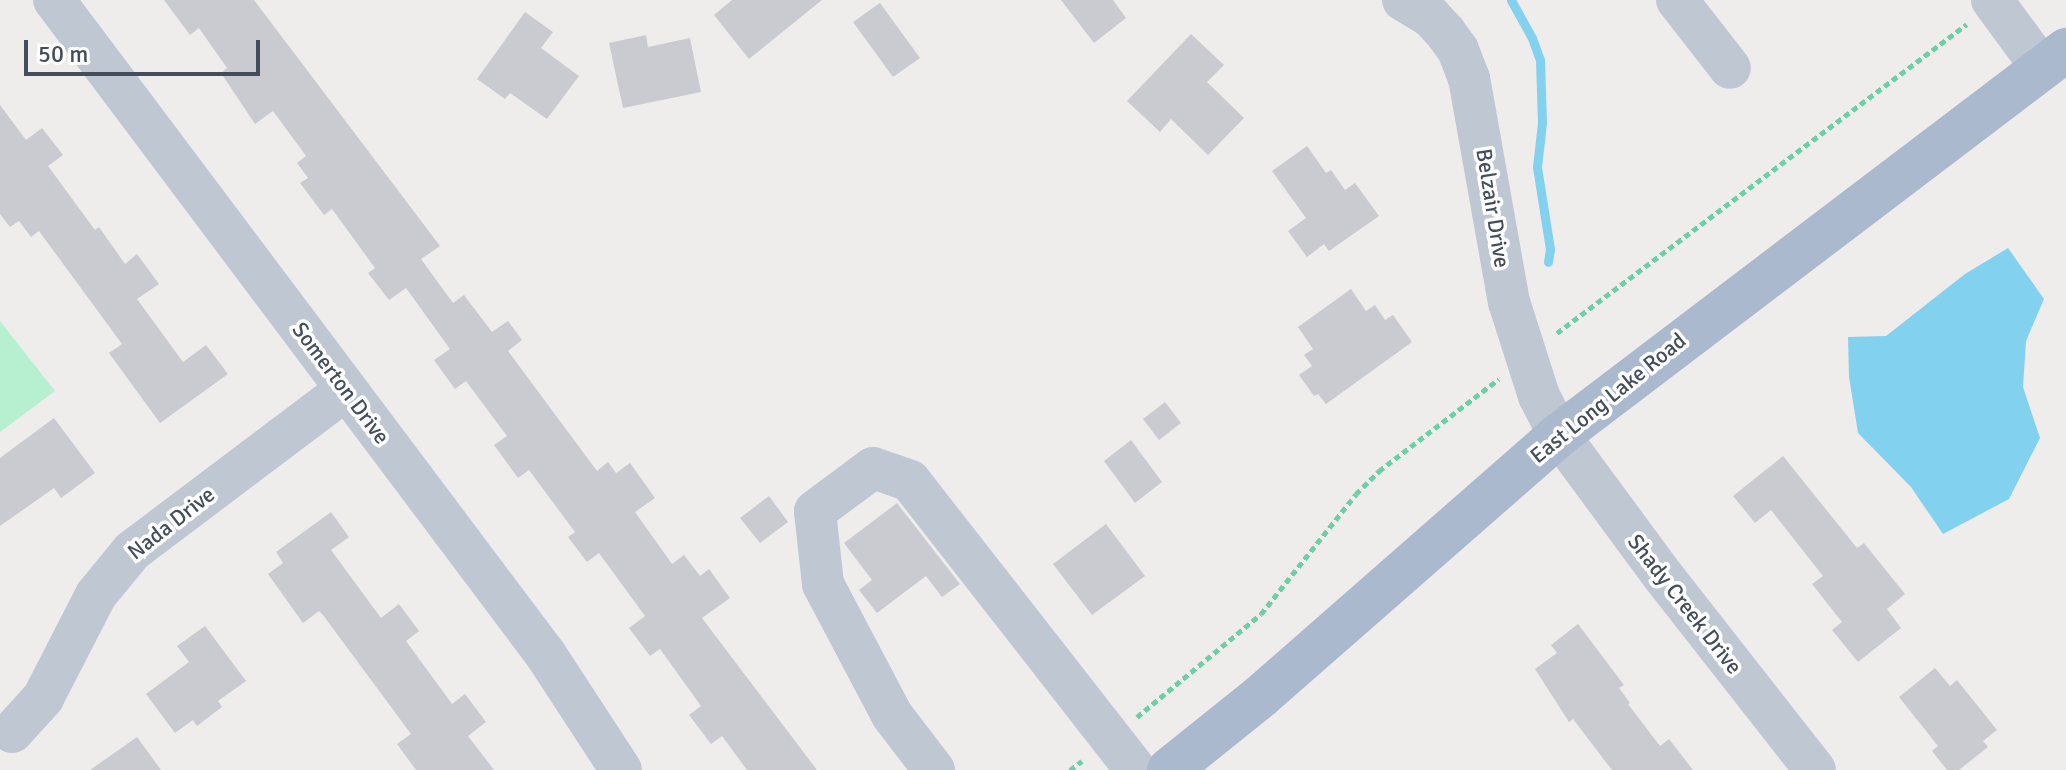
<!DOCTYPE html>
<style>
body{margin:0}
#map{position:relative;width:2066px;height:770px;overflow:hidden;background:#efecec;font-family:Signika,sans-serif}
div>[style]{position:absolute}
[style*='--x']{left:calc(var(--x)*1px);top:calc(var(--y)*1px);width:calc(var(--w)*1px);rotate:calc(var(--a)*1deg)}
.green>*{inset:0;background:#b7f0d1}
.water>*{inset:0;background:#82d1ef}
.stream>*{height:9px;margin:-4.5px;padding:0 4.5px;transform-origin:4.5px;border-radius:4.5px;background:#82d1ef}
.building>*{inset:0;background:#c9cbd1}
.path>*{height:5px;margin-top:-2.5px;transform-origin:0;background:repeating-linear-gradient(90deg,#6ecfa6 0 6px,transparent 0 10px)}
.minor>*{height:42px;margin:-21px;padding:0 21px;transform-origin:21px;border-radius:21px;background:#bfc7d3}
.major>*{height:44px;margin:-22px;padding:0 22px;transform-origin:22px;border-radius:22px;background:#aab9cd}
span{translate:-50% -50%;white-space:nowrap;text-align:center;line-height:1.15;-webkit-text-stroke:7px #fff;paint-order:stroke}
.street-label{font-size:22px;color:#444e5a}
.scale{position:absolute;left:24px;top:40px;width:236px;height:36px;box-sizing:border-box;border:4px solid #444e5a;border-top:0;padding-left:10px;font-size:24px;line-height:28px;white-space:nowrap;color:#444e5a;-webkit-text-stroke:6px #fff;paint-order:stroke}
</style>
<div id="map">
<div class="green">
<i style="clip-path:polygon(0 321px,55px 391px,0 432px)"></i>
</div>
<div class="water">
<i style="clip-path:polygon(2008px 248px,2044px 299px,2026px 341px,2023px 387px,2040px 438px,2009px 499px,1943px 534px,1911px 487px,1858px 433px,1849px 377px,1848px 337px,1886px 336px,1965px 274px)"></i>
</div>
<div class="stream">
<i style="--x:1511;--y:0;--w:43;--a:61.1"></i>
<i style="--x:1532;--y:38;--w:23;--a:70"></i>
<i style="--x:1540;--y:60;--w:63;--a:88.2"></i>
<i style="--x:1542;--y:123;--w:44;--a:96.5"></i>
<i style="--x:1537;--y:167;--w:83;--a:81"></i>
<i style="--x:1550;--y:249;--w:13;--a:99"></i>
</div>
<div class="building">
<i style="clip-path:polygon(164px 0,254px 0,440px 246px,421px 259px,453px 303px,464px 295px,492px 332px,508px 321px,522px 340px,508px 351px,597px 471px,608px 462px,616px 473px,630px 463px,655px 498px,635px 512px,672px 564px,684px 555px,700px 576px,709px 569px,730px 598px,702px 618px,817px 770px,747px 770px,722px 736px,711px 744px,689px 715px,701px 706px,660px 649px,650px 656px,629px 628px,645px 616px,599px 553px,587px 562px,568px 537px,575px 532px,529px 470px,518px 478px,494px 445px,507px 436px,466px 381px,455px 389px,434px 360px,450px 349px,406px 288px,389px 300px,368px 273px,375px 268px,332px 209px,324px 215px,300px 183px,308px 178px,297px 163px,306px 156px,273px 111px,255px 124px,221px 73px,227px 68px,199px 28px,190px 35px)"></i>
<i style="clip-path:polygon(732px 0,822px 0,749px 59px,714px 15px)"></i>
<i style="clip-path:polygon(1061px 0,1113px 0,1126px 18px,1094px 43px)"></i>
<i style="clip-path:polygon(880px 3px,920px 58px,893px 77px,853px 22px)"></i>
<i style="clip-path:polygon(525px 12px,553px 32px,541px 48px,579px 76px,547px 119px,510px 93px,505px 99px,477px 79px)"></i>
<i style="clip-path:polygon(1191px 34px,1224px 65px,1207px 82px,1244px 118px,1208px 155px,1171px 119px,1160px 132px,1127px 101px)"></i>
<i style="clip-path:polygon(646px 35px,648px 47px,690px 38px,701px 92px,623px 108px,609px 43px)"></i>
<i style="clip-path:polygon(0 105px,26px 140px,42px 128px,63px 155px,48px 166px,95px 230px,99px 227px,125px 264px,137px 254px,159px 284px,137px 299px,183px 362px,206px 345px,228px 374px,160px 423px,109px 353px,122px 344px,39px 231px,31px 237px,19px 221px,10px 227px,0 214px)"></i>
<i style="clip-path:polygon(1307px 146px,1326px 173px,1331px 170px,1345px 190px,1355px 183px,1379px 216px,1329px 251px,1324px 244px,1307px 257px,1288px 231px,1306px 218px,1272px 171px)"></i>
<i style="clip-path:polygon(1351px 289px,1366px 311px,1375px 305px,1385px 320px,1393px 315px,1412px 342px,1326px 404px,1318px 394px,1314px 396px,1299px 375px,1312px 366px,1304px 355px,1313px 349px,1298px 327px)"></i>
<i style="clip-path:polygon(1165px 402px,1181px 423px,1159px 440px,1143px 419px)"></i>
<i style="clip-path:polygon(54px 418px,95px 473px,61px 498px,54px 488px,0 526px,0 458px)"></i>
<i style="clip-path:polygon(1131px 440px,1162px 482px,1135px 503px,1104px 461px)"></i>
<i style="clip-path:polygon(1783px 456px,1857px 548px,1864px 543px,1905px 594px,1887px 609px,1901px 628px,1858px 662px,1832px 630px,1842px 622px,1812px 584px,1823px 576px,1771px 510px,1755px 523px,1733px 496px)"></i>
<i style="clip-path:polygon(769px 496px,788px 522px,760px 543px,740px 518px)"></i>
<i style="clip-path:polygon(897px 503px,960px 584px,942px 597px,926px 576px,877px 613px,859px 590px,872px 580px,844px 543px)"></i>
<i style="clip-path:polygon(331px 512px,349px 537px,331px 550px,381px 618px,399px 604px,419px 631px,406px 641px,452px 704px,465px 694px,486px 722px,468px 736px,494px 770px,416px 770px,397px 744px,411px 734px,323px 615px,319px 611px,303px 623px,268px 574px,283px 563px,276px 552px)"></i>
<i style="clip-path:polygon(1106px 524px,1145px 576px,1092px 615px,1053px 564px)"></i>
<i style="clip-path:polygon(1578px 624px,1624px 685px,1619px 688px,1630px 703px,1628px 704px,1660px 746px,1669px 739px,1693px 770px,1612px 770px,1573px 719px,1569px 722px,1535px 669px,1557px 653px,1551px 645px)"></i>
<i style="clip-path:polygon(205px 626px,246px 681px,218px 701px,222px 707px,197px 726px,193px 720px,175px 733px,146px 694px,189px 662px,177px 646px)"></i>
<i style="clip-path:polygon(1935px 668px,1950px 686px,1957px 680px,1997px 730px,1983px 741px,1988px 747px,1959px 770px,1947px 770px,1932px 751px,1938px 746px,1899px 697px)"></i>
<i style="clip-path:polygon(137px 737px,161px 770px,90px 770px)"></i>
</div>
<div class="path">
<i style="--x:1557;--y:333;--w:513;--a:-37"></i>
<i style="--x:1137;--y:717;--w:161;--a:-39.7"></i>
<i style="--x:1261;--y:614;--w:153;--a:-51.6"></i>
<i style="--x:1356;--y:494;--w:33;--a:-45"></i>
<i style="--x:1379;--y:471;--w:151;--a:-37.5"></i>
<i style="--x:1070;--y:770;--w:15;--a:-37"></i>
</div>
<div class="minor">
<i style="--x:54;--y:0;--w:819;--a:53.09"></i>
<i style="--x:546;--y:655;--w:137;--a:56.9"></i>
<i style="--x:1403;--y:0;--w:33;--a:31"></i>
<i style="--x:1431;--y:17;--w:21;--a:47"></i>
<i style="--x:1445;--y:32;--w:22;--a:54"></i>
<i style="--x:1458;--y:50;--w:30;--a:69"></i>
<i style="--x:1469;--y:78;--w:228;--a:79.9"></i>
<i style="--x:1509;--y:302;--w:99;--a:72.3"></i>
<i style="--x:1539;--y:396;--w:44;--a:62.9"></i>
<i style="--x:1559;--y:435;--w:175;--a:53.6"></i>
<i style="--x:1663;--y:576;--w:246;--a:51.9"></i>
<i style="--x:1677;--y:0;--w:86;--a:52.1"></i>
<i style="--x:1992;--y:0;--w:84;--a:53.7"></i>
<i style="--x:12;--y:732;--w:46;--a:-47.6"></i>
<i style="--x:43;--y:698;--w:116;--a:-62.8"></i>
<i style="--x:96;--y:595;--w:57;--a:-50.7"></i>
<i style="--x:132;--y:551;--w:268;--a:-37"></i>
<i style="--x:934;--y:770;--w:69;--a:-127.4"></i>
<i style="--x:892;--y:715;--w:148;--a:-117.8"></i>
<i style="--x:823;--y:584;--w:73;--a:-96.3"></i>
<i style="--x:815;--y:511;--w:72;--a:-36.6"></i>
<i style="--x:873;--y:468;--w:39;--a:19"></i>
<i style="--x:910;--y:481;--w:367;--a:52"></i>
</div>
<div class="major">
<i style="--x:1169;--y:770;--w:118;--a:-38.8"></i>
<i style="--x:1261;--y:696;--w:396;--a:-41.2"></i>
<i style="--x:1559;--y:435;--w:637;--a:-37.21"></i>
</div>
<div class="street-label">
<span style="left:1493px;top:208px;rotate:81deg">Belzair Drive</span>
<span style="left:341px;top:383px;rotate:53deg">Somerton Drive</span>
<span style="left:1608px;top:398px;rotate:-39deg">East Long Lake Road</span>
<span style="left:171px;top:523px;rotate:-38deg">Nada Drive</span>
<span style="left:1685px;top:604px;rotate:52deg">Shady Creek Drive</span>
</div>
<div class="scale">50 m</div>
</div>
